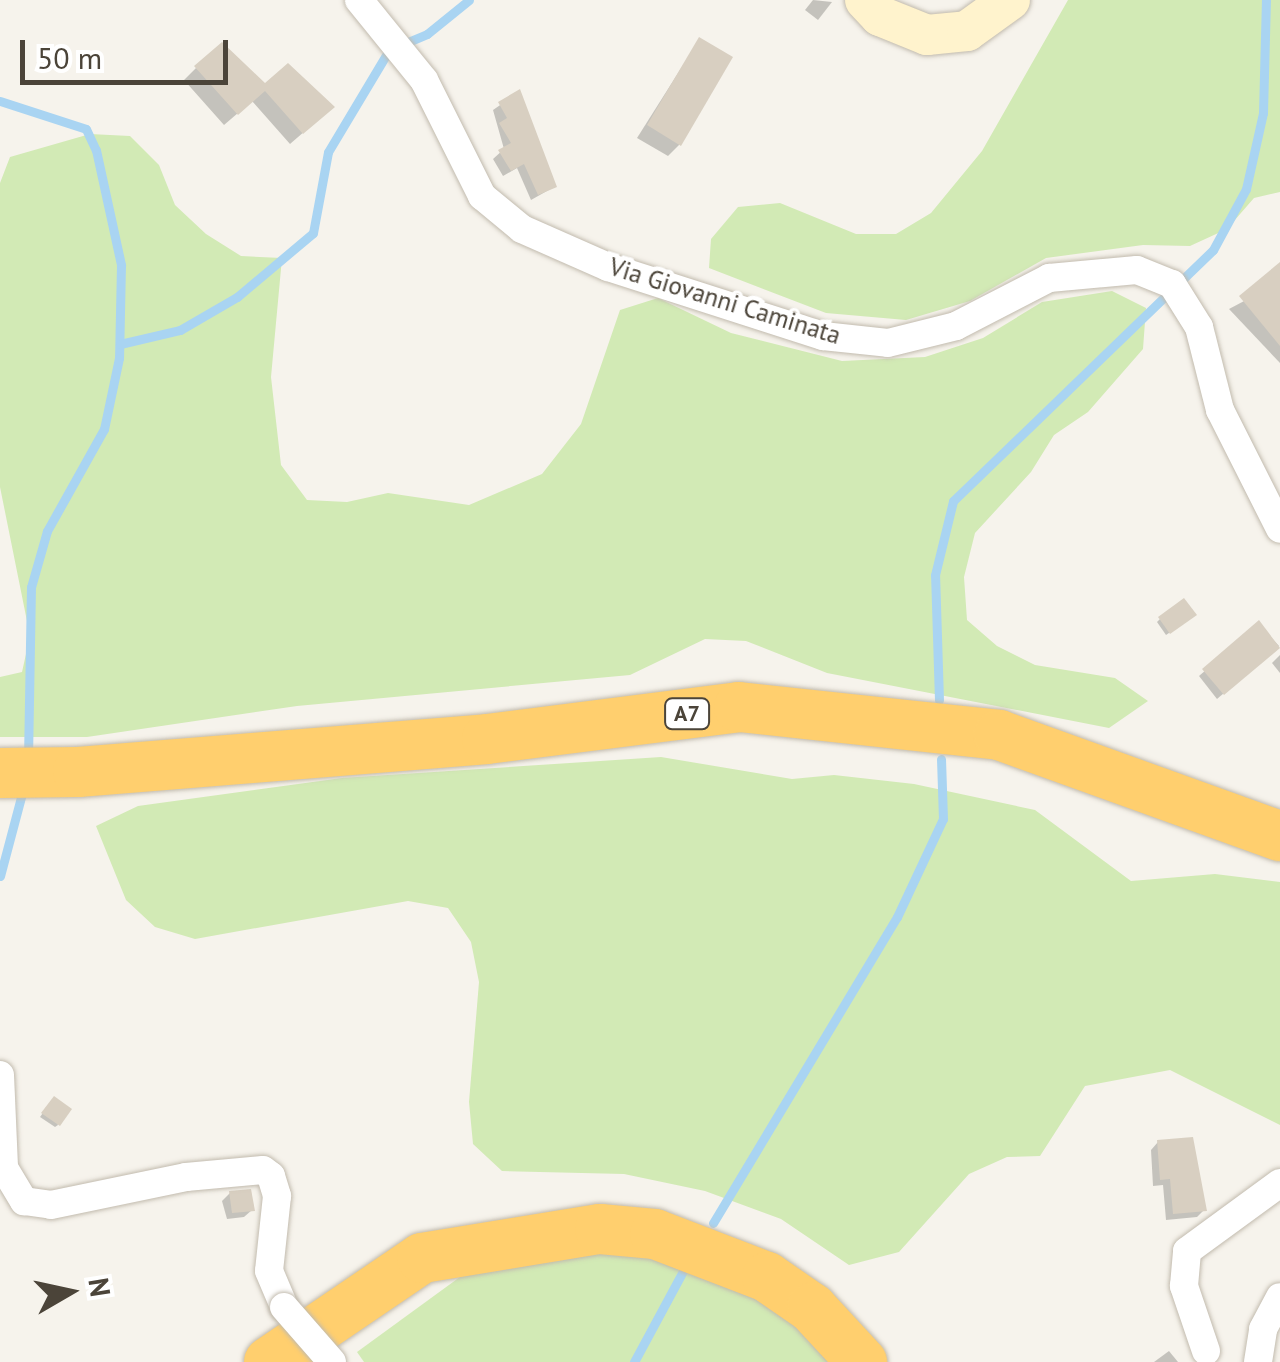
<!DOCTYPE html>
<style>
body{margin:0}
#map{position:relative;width:1280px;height:1362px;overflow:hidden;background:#f6f3ec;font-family:"PT Sans",sans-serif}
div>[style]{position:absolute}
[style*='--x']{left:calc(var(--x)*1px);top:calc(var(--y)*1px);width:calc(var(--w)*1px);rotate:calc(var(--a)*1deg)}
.green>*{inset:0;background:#d2eab5}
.shadow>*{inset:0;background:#0003}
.stream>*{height:9px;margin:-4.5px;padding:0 4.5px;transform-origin:4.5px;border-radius:4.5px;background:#a9d4f2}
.building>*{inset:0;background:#d8cfc1}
.roads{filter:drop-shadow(0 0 2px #c2bbae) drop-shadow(0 0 2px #c2bbae)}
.street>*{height:28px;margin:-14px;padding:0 14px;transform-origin:14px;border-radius:14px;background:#fff}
.secondary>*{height:40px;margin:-20px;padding:0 20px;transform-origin:20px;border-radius:20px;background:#fff3cd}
.highway>*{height:50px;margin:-25px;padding:0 25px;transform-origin:25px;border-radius:25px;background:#ffcf6e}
.bridges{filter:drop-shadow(0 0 2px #c2bbae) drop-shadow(0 0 2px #c2bbae)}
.street-bridge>*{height:28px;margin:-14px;padding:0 14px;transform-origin:14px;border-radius:14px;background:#fff}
span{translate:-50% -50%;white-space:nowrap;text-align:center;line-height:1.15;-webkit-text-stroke:9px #fff;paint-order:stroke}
.shield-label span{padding:2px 8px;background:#fff;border:2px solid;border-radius:8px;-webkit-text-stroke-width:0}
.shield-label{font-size:22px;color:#4b4439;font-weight:700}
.street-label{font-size:25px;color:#4b4439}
.north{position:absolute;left:20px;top:1242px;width:100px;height:100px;-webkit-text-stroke:8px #fff;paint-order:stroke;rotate:81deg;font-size:28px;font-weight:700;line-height:40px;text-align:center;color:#4b4439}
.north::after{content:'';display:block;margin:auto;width:35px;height:45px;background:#4b4439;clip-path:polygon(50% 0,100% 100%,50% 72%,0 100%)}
.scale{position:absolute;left:20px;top:40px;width:208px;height:45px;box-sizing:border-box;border:5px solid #4b4439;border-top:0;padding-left:12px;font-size:30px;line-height:35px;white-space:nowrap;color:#4b4439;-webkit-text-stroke:8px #fff;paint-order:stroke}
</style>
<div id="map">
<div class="green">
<i style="clip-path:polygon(1068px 0,1280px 0,1280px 192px,1254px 198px,1227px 229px,1190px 246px,1143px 245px,1046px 258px,970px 301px,906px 320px,826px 313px,709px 268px,711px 239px,738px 207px,780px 203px,856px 234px,896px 234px,931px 213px,982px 151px)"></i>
<i style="clip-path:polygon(90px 134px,130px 136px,159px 165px,175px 205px,206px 234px,241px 256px,282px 258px,271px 377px,281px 465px,307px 500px,347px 502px,388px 493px,469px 505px,542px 474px,581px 424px,620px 310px,658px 298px,731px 333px,842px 361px,925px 357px,983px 338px,1042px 302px,1112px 291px,1146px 308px,1143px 349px,1088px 412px,1054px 435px,1031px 472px,975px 533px,964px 577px,967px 620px,997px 646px,1035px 665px,1115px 678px,1148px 701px,1109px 728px,827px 673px,746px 641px,705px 639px,630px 675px,297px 706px,87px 737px,0 737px,0 677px,22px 672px,30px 636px,0 487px,0 183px,10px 157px)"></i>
<i style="clip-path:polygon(661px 757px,792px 779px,834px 775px,914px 784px,1035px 810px,1131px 881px,1215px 874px,1280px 882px,1280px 1125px,1170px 1070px,1085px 1086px,1040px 1156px,1007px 1157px,969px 1174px,899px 1252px,849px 1265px,781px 1219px,705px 1191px,624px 1174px,502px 1171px,473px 1144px,469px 1102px,479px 982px,471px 942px,448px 908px,408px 901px,195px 939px,155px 927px,126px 900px,96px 826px,138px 806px,342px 778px)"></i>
<i style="clip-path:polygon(597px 1242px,752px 1287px,836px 1362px,364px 1362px,357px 1352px,475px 1266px)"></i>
</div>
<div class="shadow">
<i style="clip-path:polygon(813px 0,832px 2px,818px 20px,805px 10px)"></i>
<i style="clip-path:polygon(699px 40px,679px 145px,668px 156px,637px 138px)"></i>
<i style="clip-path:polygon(196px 68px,265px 86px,320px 118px,290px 144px,252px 101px,224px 125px,184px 80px)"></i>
<i style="clip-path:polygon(519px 92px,554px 187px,531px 200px,517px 168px,503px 176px,493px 159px,504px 149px,493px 110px)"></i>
<i style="clip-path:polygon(1280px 282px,1280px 363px,1229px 309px)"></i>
<i style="clip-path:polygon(1191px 618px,1166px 635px,1157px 622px,1160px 619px)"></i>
<i style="clip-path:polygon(1259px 624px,1279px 646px,1217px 699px,1199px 676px)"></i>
<i style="clip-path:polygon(1280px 655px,1280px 673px,1272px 663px)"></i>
<i style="clip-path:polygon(51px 1102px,58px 1125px,55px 1127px,40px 1117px)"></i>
<i style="clip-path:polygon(1158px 1142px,1204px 1210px,1197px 1217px,1166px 1220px,1163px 1185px,1153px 1186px,1151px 1150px)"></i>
<i style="clip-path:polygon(230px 1193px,252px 1210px,244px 1217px,227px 1219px,222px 1201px)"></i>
<i style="clip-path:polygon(1169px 1351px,1178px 1362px,1154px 1362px)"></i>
</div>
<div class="stream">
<i style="--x:0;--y:101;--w:90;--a:18"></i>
<i style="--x:86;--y:129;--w:23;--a:65"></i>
<i style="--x:96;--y:150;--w:118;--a:77.7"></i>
<i style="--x:121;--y:265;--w:93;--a:91.2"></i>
<i style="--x:119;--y:358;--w:73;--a:101.9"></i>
<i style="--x:104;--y:429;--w:117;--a:119.2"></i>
<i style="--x:47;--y:531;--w:58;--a:105.9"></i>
<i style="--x:31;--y:587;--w:169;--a:91"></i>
<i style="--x:120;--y:344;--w:62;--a:-13.1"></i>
<i style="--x:180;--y:330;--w:66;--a:-30.1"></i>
<i style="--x:237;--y:297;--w:99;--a:-40.1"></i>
<i style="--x:313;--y:233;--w:82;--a:-79.5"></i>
<i style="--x:328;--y:152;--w:119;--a:-59.1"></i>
<i style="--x:389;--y:50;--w:41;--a:-22.8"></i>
<i style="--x:427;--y:34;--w:54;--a:-39"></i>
<i style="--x:939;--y:700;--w:125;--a:-91.8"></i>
<i style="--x:935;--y:575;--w:76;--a:-76.3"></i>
<i style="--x:953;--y:501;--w:361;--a:-44"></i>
<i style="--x:1213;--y:250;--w:69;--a:-61.6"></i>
<i style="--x:1246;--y:189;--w:78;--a:-77.4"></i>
<i style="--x:1263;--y:113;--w:113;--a:-88.5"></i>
<i style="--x:0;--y:876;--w:93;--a:-75.1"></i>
<i style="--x:713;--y:1223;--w:357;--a:-59"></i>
<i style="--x:897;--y:917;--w:108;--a:-64.9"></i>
<i style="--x:943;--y:819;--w:60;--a:-91.9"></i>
<i style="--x:634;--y:1362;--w:101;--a:-61.7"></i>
</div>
<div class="building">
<i style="clip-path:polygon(699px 37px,733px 57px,681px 146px,647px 125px)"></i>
<i style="clip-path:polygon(222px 42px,265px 83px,288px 63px,335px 107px,303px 134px,265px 91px,238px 115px,194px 66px)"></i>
<i style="clip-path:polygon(520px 89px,557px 187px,538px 195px,524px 164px,511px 171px,498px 150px,511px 143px,499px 123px,507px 118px,498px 102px)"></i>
<i style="clip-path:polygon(1280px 262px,1280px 346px,1239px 296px)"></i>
<i style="clip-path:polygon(1184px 598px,1197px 615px,1170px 634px,1158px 617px)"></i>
<i style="clip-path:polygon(1259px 620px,1280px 648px,1224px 695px,1202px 669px)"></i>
<i style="clip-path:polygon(54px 1096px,72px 1109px,60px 1126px,41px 1113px)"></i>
<i style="clip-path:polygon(1193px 1137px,1207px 1211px,1173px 1214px,1170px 1179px,1160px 1180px,1157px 1140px)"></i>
<i style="clip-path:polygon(251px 1189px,255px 1211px,232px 1213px,229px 1191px)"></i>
</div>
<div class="roads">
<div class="street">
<i style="--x:359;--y:0;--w:103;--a:50.9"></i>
<i style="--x:424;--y:80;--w:130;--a:63.4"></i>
<i style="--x:482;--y:196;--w:52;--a:39.5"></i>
<i style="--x:522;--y:229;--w:94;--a:23.8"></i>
<i style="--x:608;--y:267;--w:226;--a:17.8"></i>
<i style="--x:823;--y:336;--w:65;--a:6.1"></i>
<i style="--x:888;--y:343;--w:70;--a:-14"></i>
<i style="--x:956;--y:326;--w:105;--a:-27.3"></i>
<i style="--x:1049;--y:278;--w:88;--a:-5.2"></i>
<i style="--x:1137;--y:270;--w:38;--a:22"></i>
<i style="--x:1172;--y:284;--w:51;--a:57.9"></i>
<i style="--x:1199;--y:327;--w:86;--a:75.8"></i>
<i style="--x:1220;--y:410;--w:133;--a:63.2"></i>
<i style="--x:0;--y:1075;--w:93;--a:87.5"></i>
<i style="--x:4;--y:1168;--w:39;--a:59"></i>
<i style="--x:24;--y:1201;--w:27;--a:8"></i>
<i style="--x:51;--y:1205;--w:138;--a:-11.7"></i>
<i style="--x:186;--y:1177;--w:77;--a:-5.2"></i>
<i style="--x:263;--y:1170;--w:10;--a:37"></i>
<i style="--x:271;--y:1176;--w:21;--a:73"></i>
<i style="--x:277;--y:1196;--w:75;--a:96.1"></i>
<i style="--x:269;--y:1271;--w:39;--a:67"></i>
<i style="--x:1206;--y:1351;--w:69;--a:-108.7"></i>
<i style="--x:1184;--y:1286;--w:35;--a:-85"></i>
<i style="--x:1187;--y:1251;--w:115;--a:-36.2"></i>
<i style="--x:1258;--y:1362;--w:33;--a:-81"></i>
<i style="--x:1263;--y:1329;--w:36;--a:-62"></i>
</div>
<div class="secondary">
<i style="--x:865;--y:0;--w:22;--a:47"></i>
<i style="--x:880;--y:16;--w:51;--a:22"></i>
<i style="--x:927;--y:35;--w:40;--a:-5.7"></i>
<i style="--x:967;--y:31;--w:53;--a:-35.8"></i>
</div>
<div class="highway">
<i style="--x:0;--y:773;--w:78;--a:-0.7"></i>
<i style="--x:78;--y:772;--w:410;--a:-4.6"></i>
<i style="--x:487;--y:739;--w:254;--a:-7.2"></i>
<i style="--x:739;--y:707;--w:262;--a:6.1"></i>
<i style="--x:999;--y:735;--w:299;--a:19.8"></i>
<i style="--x:269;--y:1362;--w:185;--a:-34.2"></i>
<i style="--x:422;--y:1258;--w:180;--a:-9.3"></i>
<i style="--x:600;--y:1229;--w:55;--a:5.2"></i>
<i style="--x:655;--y:1234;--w:120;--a:21"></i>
<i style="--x:767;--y:1277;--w:55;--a:34.6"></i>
<i style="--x:812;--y:1308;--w:74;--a:47.2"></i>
</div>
</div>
<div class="bridges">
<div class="street-bridge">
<i style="--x:284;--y:1307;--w:73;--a:48.9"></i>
</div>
</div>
<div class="shield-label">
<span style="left:687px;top:714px">A7</span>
</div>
<div class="street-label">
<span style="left:725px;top:301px;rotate:17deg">Via Giovanni Caminata</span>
</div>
<div class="north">N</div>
<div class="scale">50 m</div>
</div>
